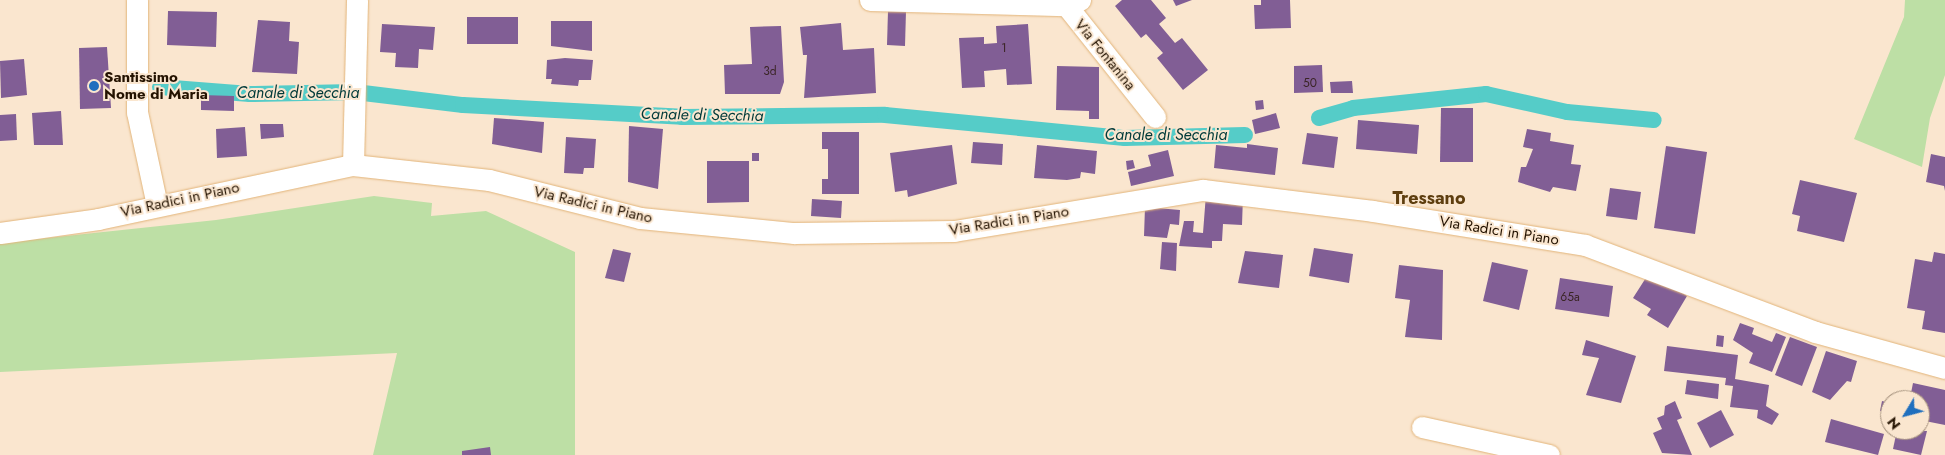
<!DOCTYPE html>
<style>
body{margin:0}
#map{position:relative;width:1945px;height:455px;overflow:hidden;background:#fae6cf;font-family:Jost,sans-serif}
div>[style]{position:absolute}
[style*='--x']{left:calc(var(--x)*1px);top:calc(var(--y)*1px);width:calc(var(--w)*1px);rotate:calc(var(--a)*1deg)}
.green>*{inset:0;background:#bddfa5}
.canal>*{height:16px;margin:-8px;padding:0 8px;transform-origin:8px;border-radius:8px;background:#55ccc8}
.building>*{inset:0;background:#815e95}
.roads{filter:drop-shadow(0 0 1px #e2b479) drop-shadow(0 0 1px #e2b479)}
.minor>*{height:21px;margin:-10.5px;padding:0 10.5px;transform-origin:10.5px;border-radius:10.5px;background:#fff}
.dots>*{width:14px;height:14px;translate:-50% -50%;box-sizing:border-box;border:2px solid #fae6cf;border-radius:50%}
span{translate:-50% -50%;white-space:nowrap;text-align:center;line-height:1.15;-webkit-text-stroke:4px #fae6cf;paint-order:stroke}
.number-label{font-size:12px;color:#3a2525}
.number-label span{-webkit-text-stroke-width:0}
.street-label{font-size:15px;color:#231200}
.poi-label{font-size:15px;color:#231200;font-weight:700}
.left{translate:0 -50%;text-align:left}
.water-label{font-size:16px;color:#003a39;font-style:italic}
.quarter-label{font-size:18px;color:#5e3e0f;font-weight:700}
.north{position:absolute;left:1880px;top:390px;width:50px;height:50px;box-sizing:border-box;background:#fae6cf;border:1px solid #a4917c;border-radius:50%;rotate:233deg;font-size:14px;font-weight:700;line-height:20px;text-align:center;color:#231200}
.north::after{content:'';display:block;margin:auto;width:18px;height:22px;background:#1f6fbe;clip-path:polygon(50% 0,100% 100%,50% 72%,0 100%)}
</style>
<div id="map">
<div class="green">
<i style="clip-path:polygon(1905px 0,1945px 0,1945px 75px,1930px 118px,1922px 167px,1854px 139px,1904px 17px)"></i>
<i style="clip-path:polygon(374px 196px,432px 203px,431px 216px,486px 211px,575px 252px,575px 455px,373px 455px,397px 353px,0 372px,0 243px,216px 220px)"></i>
</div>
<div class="canal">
<i style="--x:160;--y:87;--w:90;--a:4.4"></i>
<i style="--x:250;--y:94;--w:105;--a:-1.1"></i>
<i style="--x:355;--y:92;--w:109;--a:6.9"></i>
<i style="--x:463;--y:105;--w:219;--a:3.1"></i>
<i style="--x:682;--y:117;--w:203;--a:-0.6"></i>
<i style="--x:885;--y:115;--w:241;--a:5.5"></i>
<i style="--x:1125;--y:138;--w:120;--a:-1.4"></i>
<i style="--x:1319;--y:118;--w:35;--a:-16"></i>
<i style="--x:1353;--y:108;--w:134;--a:-6"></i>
<i style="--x:1486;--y:94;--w:83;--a:12.5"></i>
<i style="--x:1567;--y:112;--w:87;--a:5.3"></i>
</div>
<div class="building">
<i style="clip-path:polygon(1122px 0,1151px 0,1166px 18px,1159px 24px,1175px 43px,1182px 38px,1208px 70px,1183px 90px,1157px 58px,1163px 53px,1146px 34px,1141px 38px,1115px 6px)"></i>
<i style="clip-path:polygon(1173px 0,1192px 0,1176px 6px)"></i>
<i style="clip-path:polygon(1261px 0,1290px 0,1291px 28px,1255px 29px,1254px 5px,1261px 5px)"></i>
<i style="clip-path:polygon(168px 11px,217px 12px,216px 47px,167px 45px)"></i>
<i style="clip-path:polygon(888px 11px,906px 11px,905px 46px,887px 45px)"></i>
<i style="clip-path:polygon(467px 17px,518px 17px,518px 44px,467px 44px)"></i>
<i style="clip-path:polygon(258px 20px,290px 22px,289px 41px,299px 42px,297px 74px,252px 72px)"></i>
<i style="clip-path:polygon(551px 21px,592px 21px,592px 51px,551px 46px)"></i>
<i style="clip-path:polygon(841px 23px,843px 50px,874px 48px,876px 93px,804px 98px,807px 55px,803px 55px,800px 27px)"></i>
<i style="clip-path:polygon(382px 24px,435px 27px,433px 50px,419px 49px,418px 68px,395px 67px,396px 53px,380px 52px)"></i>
<i style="clip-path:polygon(1028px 24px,1032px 84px,1007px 85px,1006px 69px,984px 71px,985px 87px,962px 88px,959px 38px,984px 37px,984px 44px,997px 43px,996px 26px)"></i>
<i style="clip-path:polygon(781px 26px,784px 82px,780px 94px,725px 94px,724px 65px,752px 64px,750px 27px)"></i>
<i style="clip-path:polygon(107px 47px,111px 108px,80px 109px,79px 48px)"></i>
<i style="clip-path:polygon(565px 58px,593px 60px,591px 80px,579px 80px,578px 86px,551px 84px,552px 79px,546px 79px,547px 60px)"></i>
<i style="clip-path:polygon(24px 59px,27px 95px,1px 98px,0 61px)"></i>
<i style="clip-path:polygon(1322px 65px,1323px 92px,1294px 93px,1294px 66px)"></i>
<i style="clip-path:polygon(1057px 66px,1099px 67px,1099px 119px,1089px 119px,1089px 111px,1056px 110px)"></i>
<i style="clip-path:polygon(1352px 81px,1353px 93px,1331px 93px,1330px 82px)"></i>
<i style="clip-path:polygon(201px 95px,234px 96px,234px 111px,201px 110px)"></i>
<i style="clip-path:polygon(1263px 100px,1264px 109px,1256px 110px,1255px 101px)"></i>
<i style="clip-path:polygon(1441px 108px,1473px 108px,1473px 162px,1440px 162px)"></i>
<i style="clip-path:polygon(61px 111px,63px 145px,34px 145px,32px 113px)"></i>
<i style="clip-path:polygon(1276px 113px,1280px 128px,1255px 134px,1252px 120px)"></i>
<i style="clip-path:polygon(16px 114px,17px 140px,0 141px,0 115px)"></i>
<i style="clip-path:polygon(494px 118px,544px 122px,542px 153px,492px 144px)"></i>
<i style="clip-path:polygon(1358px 120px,1419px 125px,1417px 154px,1356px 149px)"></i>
<i style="clip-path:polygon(260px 124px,283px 124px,284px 137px,261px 139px)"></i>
<i style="clip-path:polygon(629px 126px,663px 129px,658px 189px,628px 182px)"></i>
<i style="clip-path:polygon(245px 127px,247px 156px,217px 158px,216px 129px)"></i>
<i style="clip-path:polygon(1527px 129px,1551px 133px,1550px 141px,1574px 145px,1571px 164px,1581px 165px,1576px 191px,1553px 187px,1550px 192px,1518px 182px,1521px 167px,1526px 167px,1533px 149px,1523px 147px)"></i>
<i style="clip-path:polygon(822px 132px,859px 132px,859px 194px,822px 194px,822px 179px,828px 179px,828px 149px,822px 149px)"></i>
<i style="clip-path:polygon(1307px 133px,1338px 137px,1334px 168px,1302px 164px)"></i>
<i style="clip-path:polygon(566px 137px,596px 139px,594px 168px,584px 168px,583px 174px,564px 173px)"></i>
<i style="clip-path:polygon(973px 142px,1003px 144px,1002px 165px,971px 163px)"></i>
<i style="clip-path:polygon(1247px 144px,1278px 148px,1275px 175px,1214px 168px,1216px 145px,1247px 148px)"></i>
<i style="clip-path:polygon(952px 145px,957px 184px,908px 197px,907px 190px,895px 192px,890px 153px)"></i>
<i style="clip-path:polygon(1037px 145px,1097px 151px,1095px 174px,1081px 172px,1080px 178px,1067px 180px,1034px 178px)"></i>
<i style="clip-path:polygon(1666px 146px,1707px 152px,1695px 234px,1654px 228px)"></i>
<i style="clip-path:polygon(1168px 150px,1174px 176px,1131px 186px,1128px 172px,1151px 166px,1148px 155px)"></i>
<i style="clip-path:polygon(752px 153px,759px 153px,759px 161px,752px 161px)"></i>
<i style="clip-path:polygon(1931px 154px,1945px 157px,1945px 191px,1944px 186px,1926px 182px)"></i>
<i style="clip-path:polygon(1133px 160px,1135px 168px,1127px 170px,1126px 161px)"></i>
<i style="clip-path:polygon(707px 161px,749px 161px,749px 202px,707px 203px)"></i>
<i style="clip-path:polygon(1800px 180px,1857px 193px,1844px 242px,1797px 231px,1800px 216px,1792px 214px)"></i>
<i style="clip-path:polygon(1610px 188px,1641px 192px,1637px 220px,1606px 216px)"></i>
<i style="clip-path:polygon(1206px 194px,1243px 196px,1242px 225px,1223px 224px,1222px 241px,1212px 241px,1212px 248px,1179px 246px,1184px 221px,1194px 221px,1193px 232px,1203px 233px)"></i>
<i style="clip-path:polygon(812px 199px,842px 201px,841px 218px,811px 216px)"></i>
<i style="clip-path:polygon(1145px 207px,1180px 210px,1179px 225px,1170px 224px,1167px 238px,1144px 236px)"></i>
<i style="clip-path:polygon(1162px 242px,1177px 243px,1176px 271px,1160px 269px)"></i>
<i style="clip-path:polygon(1314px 248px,1353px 254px,1349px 283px,1309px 276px)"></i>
<i style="clip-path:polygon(613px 249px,631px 253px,624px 282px,605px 278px)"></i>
<i style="clip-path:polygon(1245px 251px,1283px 255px,1279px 288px,1238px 283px)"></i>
<i style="clip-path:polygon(1934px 252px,1945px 254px,1945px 333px,1922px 329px,1925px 311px,1907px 308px,1915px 259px,1932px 262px)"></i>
<i style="clip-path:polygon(1492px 262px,1528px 270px,1519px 310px,1483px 301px)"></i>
<i style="clip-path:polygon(1399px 265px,1443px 270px,1442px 340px,1405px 337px,1410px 300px,1395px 298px)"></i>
<i style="clip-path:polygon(1649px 273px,1687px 296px,1668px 328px,1647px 315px,1651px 309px,1633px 298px)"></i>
<i style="clip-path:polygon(1560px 278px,1613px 286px,1609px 317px,1555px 309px)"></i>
<i style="clip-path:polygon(1740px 323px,1754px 328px,1752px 334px,1772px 342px,1776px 333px,1786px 337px,1772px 372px,1749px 363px,1753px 353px,1733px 340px)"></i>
<i style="clip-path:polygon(1717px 335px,1724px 336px,1723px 347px,1716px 346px)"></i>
<i style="clip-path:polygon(1790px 337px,1817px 347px,1802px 386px,1775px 375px)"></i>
<i style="clip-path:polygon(1586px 340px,1636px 356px,1621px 403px,1586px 395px,1599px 358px,1582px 355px)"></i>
<i style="clip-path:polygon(1667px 346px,1738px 355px,1735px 379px,1769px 385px,1766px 406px,1779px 414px,1772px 425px,1757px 418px,1758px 410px,1730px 407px,1733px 386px,1725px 385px,1726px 378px,1664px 371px)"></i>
<i style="clip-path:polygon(1826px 351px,1857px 361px,1851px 382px,1847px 381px,1830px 400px,1812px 392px)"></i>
<i style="clip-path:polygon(1687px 380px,1719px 384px,1718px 399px,1685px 394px)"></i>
<i style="clip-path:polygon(1913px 383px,1945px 390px,1945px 425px,1920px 420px,1920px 400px,1902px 400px,1904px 392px,1911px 393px)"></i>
<i style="clip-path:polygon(1675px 401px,1682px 418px,1677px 420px,1692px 455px,1662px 453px,1653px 433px,1662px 429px,1657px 418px,1664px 415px,1665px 406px)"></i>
<i style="clip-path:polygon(1882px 401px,1890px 403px,1890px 413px,1880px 411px)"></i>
<i style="clip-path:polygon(1721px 410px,1734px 435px,1710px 448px,1697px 423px)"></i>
<i style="clip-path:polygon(1831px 419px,1884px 434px,1878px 455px,1825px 442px)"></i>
<i style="clip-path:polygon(1897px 430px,1927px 431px,1921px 455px,1893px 449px)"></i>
<i style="clip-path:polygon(490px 447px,491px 455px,462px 455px,462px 451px)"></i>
</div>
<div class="roads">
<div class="minor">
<i style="--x:137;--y:0;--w:112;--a:90"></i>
<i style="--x:137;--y:112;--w:95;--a:77.9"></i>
<i style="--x:870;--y:0;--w:196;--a:1.5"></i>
<i style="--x:1066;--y:5;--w:15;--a:-20"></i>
<i style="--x:1066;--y:5;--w:143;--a:51.5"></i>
<i style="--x:353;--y:165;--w:165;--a:-88.6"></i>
<i style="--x:0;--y:233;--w:99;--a:-8.1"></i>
<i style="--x:98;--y:219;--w:261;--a:-12"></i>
<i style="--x:353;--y:165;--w:137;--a:6.3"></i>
<i style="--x:489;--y:180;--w:156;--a:14.1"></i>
<i style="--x:640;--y:218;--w:155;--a:5.6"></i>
<i style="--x:794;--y:233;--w:160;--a:-0.7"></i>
<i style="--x:954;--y:231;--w:252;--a:-9.4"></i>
<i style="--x:1203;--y:190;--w:171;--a:7"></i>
<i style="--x:1373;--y:211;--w:215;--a:9.1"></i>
<i style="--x:1585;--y:245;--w:246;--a:20.7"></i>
<i style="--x:1815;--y:332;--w:135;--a:15.5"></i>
<i style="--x:1422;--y:427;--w:130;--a:12.4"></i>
</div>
</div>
<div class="dots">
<i style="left:94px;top:86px;background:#1f6fbe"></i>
</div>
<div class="number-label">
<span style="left:1004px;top:49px">1</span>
<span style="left:770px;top:72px">3d</span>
<span style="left:1310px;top:84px">50</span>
<span style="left:1570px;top:298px">65a</span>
</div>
<div class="street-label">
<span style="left:1105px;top:55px;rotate:51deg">Via Fontanina</span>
<span style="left:180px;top:200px;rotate:-12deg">Via Radici in Piano</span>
<span style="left:593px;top:205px;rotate:13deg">Via Radici in Piano</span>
<span style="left:1009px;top:221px;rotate:-9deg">Via Radici in Piano</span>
<span style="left:1499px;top:231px;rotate:9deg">Via Radici in Piano</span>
</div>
<div class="poi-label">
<span class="left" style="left:104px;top:86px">Santissimo<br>Nome di Maria</span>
</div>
<div class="water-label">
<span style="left:298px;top:93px">Canale di Secchia</span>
<span style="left:702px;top:115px;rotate:1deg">Canale di Secchia</span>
<span style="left:1166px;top:135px">Canale di Secchia</span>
</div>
<div class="quarter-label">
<span style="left:1429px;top:198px">Tressano</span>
</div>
<div class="north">N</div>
</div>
